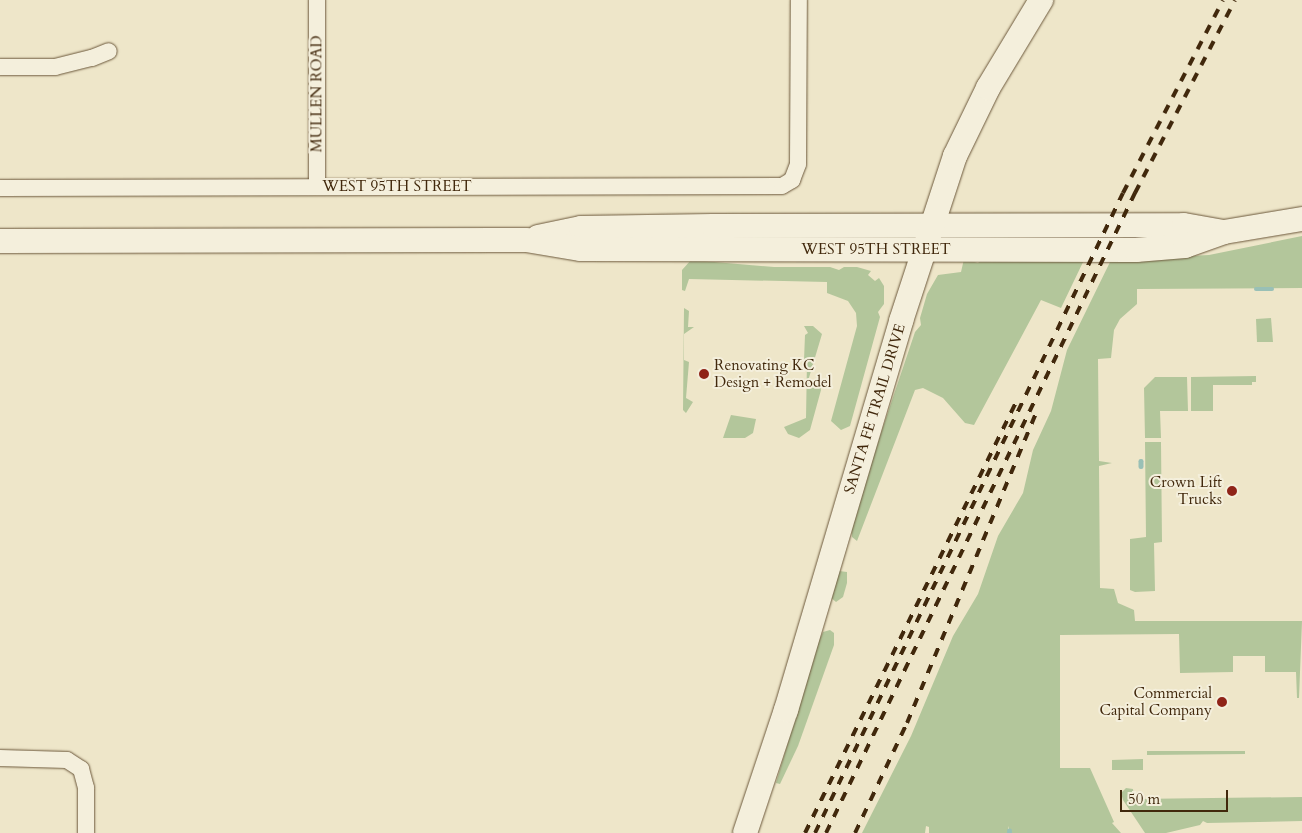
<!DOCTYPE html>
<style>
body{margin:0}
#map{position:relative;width:1302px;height:833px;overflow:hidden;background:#eee6c9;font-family:Cardo,serif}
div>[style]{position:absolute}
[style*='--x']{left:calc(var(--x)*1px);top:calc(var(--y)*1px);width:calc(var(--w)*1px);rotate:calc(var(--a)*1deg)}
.green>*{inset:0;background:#b3c69b}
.stream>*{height:4.5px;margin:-2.25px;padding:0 2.25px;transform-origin:2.25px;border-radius:2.25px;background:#99c0b6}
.roads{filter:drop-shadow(0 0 1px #6c583b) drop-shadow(0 0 1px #6c583b)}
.minor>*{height:16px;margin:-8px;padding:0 8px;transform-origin:8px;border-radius:8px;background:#f4efdc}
.secondary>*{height:24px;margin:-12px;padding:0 12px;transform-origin:12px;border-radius:12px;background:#f4efdc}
.rail>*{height:4px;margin-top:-2px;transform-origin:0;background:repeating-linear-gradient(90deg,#41280c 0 9px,transparent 0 18px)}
.dots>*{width:14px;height:14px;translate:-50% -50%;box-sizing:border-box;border:2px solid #f4efdc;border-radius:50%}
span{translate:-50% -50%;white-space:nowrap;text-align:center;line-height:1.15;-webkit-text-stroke:4px #f4efdc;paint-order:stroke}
.street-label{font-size:15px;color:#41280c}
.poi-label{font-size:15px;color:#41280c}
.left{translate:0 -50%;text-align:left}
.right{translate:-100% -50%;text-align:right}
.scale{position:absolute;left:1120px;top:790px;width:108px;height:22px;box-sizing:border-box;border:2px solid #41280c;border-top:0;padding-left:6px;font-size:15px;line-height:18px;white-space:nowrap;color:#41280c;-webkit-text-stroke:4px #f4efdc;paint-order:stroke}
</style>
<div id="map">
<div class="green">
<i style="clip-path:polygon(1302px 236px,1302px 288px,1137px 289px,1137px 304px,1120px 319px,1114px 330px,1111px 358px,1098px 359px,1099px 461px,1112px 463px,1099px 466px,1100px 588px,1114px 589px,1118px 603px,1134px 610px,1135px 621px,1302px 621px,1299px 698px,1297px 698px,1296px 672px,1265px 672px,1265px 656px,1233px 656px,1233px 672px,1180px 673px,1179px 634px,1060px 635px,1060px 768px,1090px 768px,1114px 822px,1112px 823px,1121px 833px,1010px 833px,1008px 826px,1008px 833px,929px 833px,929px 827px,926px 826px,925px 833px,862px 833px,911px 736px,953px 636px,978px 594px,998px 536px,1023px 493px,1033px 450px,1051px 411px,1067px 350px,1111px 260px,1209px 255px)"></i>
<i style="clip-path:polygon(964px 259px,978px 263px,981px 260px,1084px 260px,1061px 308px,1041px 300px,974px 425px,965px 423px,943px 398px,923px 388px,915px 390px,857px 541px,852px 537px,851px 522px,915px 332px,921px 325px,920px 318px,927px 294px,938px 275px,961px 272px)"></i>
<i style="clip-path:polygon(691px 260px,774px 267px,830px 267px,839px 270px,844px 267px,857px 267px,871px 271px,868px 275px,875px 281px,879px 278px,884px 286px,884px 304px,878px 312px,880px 317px,850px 426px,841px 430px,831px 421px,857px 326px,856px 313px,848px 301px,827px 293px,827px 282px,689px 279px,685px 291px,682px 290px,682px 270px)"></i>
<i style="clip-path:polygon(684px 308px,689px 311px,688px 327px,694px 327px,684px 334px,684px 360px,689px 362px,686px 398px,693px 402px,686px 413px,683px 410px)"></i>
<i style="clip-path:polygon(1271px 318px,1273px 342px,1257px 342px,1256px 319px)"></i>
<i style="clip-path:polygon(804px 326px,813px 326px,822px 334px,808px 381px,820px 384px,821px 390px,810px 430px,799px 438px,788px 434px,784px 427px,806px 418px,807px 360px,804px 360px,805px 335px,808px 333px)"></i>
<i style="clip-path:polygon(1256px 376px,1256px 382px,1252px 382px,1252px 385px,1213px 385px,1213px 411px,1191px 411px,1191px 377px)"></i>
<i style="clip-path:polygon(1155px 377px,1187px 377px,1188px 411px,1160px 411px,1161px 438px,1145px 438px,1144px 388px)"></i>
<i style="clip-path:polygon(731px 415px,756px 419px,753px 433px,745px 438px,723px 438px)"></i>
<i style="clip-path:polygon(1145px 442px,1161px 442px,1162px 542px,1154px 543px,1155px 591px,1135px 592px,1130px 590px,1130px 539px,1146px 537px)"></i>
<i style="clip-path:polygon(839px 571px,847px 572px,847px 583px,843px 597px,836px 602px,830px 597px)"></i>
<i style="clip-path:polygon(830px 630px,834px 633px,834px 645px,798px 746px,780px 784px,776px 783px,816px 647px,823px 632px)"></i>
<i style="clip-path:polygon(1147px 751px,1245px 751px,1245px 754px,1147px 755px)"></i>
<i style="clip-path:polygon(1143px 759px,1143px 770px,1112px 770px,1112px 760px)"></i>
<i style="clip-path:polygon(1126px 788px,1133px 789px,1134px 799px,1302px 797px,1302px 821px,1207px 823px,1203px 821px,1200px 825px,1166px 833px,1145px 833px,1123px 800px,1121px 793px)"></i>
</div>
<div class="stream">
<i style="--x:1256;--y:289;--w:16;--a:0"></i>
<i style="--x:1141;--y:461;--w:5;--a:90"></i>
<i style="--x:1009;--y:833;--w:2;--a:-90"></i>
</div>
<div class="roads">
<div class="minor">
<i style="--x:317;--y:0;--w:187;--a:90"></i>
<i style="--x:0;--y:67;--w:55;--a:0"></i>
<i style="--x:55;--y:67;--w:38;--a:-14"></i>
<i style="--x:92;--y:58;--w:18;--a:-22"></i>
<i style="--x:0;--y:188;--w:782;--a:-0.15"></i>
<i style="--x:782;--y:186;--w:12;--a:-31"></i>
<i style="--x:792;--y:180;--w:17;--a:-69"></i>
<i style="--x:798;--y:164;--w:164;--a:-89.7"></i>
<i style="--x:0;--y:758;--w:67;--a:1.7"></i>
<i style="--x:67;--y:760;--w:17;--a:33"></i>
<i style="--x:81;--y:769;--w:20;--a:75"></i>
<i style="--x:86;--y:788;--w:45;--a:90"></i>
</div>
<div class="secondary">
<i style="--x:538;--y:237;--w:44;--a:-11.8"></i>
<i style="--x:581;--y:228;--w:132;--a:-0.9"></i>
<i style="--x:713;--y:226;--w:471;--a:-0.1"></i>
<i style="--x:1184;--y:225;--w:40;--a:10"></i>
<i style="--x:0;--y:241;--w:526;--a:-0.11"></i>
<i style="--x:526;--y:240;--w:56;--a:9.3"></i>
<i style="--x:581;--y:249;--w:555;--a:0.1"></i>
<i style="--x:1136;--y:250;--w:49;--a:-4.7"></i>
<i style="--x:1185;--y:246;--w:41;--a:-19.7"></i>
<i style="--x:1224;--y:232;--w:79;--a:-9.5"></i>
<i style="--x:745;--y:833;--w:130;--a:-71.6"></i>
<i style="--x:786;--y:710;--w:406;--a:-73.5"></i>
<i style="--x:901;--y:321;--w:174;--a:-71.9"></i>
<i style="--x:955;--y:156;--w:76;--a:-64.1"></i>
<i style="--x:988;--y:88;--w:103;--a:-58.9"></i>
</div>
</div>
<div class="rail">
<i style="--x:805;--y:833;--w:482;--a:-63.9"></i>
<i style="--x:815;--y:833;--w:710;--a:-64.3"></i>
<i style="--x:1123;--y:193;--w:217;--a:-62.6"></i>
<i style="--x:826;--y:833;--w:711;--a:-64.23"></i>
<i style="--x:1135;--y:193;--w:217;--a:-62.6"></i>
<i style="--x:855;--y:833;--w:122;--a:-64.7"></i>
<i style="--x:907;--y:723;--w:340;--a:-67.4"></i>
</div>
<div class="dots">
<i style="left:704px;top:374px;background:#8f2418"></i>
<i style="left:1232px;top:491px;background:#8f2418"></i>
<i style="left:1222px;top:702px;background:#8f2418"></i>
</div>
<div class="street-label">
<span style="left:317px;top:94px;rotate:-90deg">MULLEN ROAD</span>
<span style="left:397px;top:187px">WEST 95TH STREET</span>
<span style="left:876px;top:250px">WEST 95TH STREET</span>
<span style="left:875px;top:409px;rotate:-73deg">SANTA FE TRAIL DRIVE</span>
</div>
<div class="poi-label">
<span class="left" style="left:714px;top:374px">Renovating KC<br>Design + Remodel</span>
<span class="right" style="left:1222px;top:491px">Crown Lift<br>Trucks</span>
<span class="right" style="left:1212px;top:702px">Commercial<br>Capital Company</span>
</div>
<div class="scale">50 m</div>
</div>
